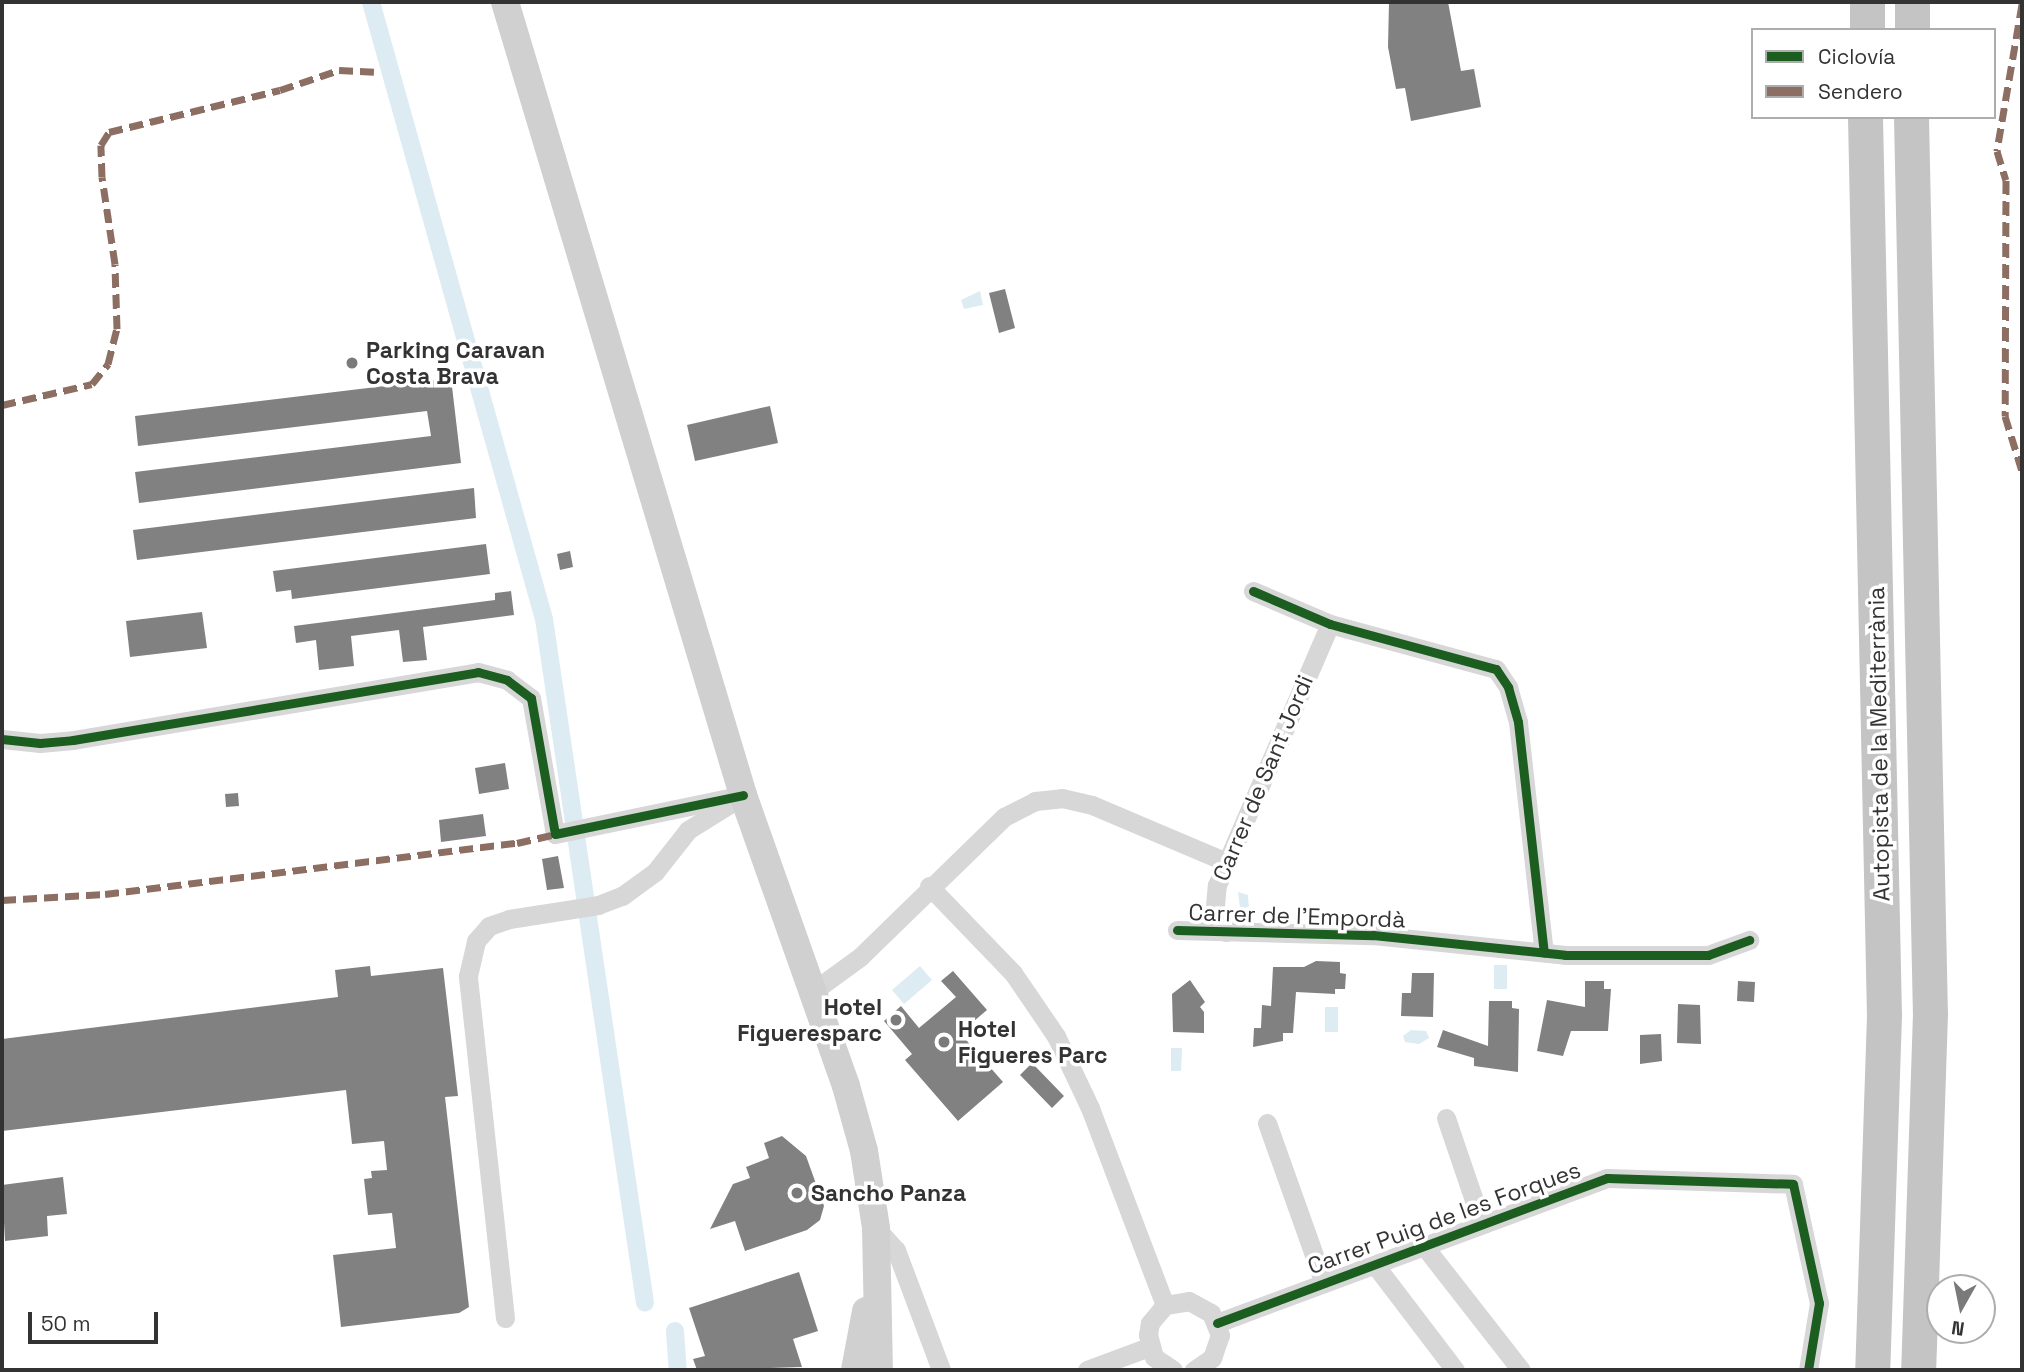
<!DOCTYPE html>
<meta charset="utf-8">
<style>
body{margin:0}
#map{position:relative;width:2024px;height:1372px;overflow:hidden;background:#fff;font-family:"Space Grotesk",sans-serif}
div>[style]{position:absolute}
[style*='--x']{left:calc(var(--x)*1px);top:calc(var(--y)*1px);width:calc(var(--w)*1px);rotate:calc(var(--a)*1deg)}
.water>*{inset:0;background:#ddebf3}
.canal>*{height:18px;margin:-9px;padding:0 9px;transform-origin:9px;border-radius:9px;background:#ddebf3}
.building>*{inset:0;background:#818181}
.street>*{height:19px;margin:-9.5px;padding:0 9.5px;transform-origin:9.5px;border-radius:9.5px;background:#d7d7d7}
.secondary>*{height:28px;margin:-14px;padding:0 14px;transform-origin:14px;border-radius:14px;background:#d0d0d0}
.highway>*{height:35px;margin:-17.5px;padding:0 17.5px;transform-origin:17.5px;border-radius:17.5px;background:#c4c4c4}
.quiet>*{height:7px;margin-top:-3.5px;transform-origin:0;background:repeating-linear-gradient(90deg,#8d6e63 0 14px,transparent 0 21px)}
.cycleway>*{height:9px;margin:-4.5px;padding:0 4.5px;transform-origin:4.5px;border-radius:4.5px;background:#1b5e20}
.dots>*{width:19px;height:19px;translate:-50% -50%;box-sizing:border-box;border:4px solid #fff;border-radius:50%}
span{translate:-50% -50%;white-space:nowrap;text-align:center;line-height:1.15;-webkit-text-stroke:7px #fff;paint-order:stroke}
.poi-label{font-size:23px;color:#333;font-weight:700}
.left{translate:0 -50%;text-align:left}
.right{translate:-100% -50%;text-align:right}
.street-label{font-size:23px;color:#333}
.frame{position:absolute;inset:0;border:4px solid #333;pointer-events:none}
.legend{position:absolute;left:1751px;top:28px;width:245px;height:91px;box-sizing:border-box;background:#fff;border:2px solid #adadad;margin:0;padding:9px 12px;list-style:none;font-size:21px;color:#333}
.legend li{display:flex;align-items:center;gap:14px;height:35px}
.legend b{width:35px;border:2px solid #adadad}
.north{position:absolute;left:1926px;top:1274px;width:70px;height:70px;box-sizing:border-box;background:#fff;border:2px solid #adadad;border-radius:50%;rotate:189deg;font-size:19px;font-weight:700;line-height:28px;text-align:center;color:#333}
.north::after{content:'';display:block;margin:auto;width:24px;height:32px;background:#7a7a7a;clip-path:polygon(50% 0,100% 100%,50% 72%,0 100%)}
.scale{position:absolute;left:28px;top:1312px;width:130px;height:32px;box-sizing:border-box;border:4px solid #333;border-top:0;padding-left:9px;font-size:21px;line-height:24px;white-space:nowrap;color:#333;-webkit-text-stroke:5px #fff;paint-order:stroke}
</style>
<div id="map">
<div class="water">
<i style="clip-path:polygon(980px 291px,983px 305px,964px 309px,961px 300px)"></i>
<i style="clip-path:polygon(1238px 892px,1248px 895px,1249px 912px,1240px 908px)"></i>
<i style="clip-path:polygon(1494px 965px,1507px 965px,1507px 989px,1494px 989px)"></i>
<i style="clip-path:polygon(920px 966px,932px 980px,904px 1004px,892px 990px)"></i>
<i style="clip-path:polygon(1325px 1007px,1338px 1007px,1338px 1032px,1325px 1032px)"></i>
<i style="clip-path:polygon(1411px 1030px,1426px 1031px,1429px 1038px,1419px 1044px,1405px 1042px,1403px 1036px)"></i>
<i style="clip-path:polygon(1171px 1048px,1182px 1048px,1181px 1071px,1171px 1071px)"></i>
</div>
<div class="canal">
<i style="--x:371;--y:2;--w:641;--a:74.34"></i>
<i style="--x:544;--y:619;--w:691;--a:81.6"></i>
<i style="--x:675;--y:1331;--w:39;--a:86"></i>
</div>
<div class="building">
<i style="clip-path:polygon(1389px 2px,1448px 2px,1461px 71px,1474px 69px,1481px 107px,1411px 121px,1405px 88px,1396px 89px,1388px 47px)"></i>
<i style="clip-path:polygon(1005px 289px,1015px 328px,999px 333px,989px 293px)"></i>
<i style="clip-path:polygon(451px 378px,461px 463px,139px 503px,135px 472px,431px 436px,427px 411px,138px 446px,135px 416px)"></i>
<i style="clip-path:polygon(770px 406px,778px 443px,695px 461px,687px 425px)"></i>
<i style="clip-path:polygon(474px 488px,476px 518px,137px 560px,133px 530px)"></i>
<i style="clip-path:polygon(486px 544px,490px 574px,292px 599px,291px 590px,276px 592px,273px 571px)"></i>
<i style="clip-path:polygon(570px 551px,573px 567px,560px 570px,557px 554px)"></i>
<i style="clip-path:polygon(511px 591px,514px 615px,423px 627px,427px 660px,403px 662px,399px 630px,351px 636px,354px 666px,319px 670px,316px 640px,296px 643px,294px 626px,495px 600px,495px 593px)"></i>
<i style="clip-path:polygon(202px 612px,207px 648px,130px 657px,126px 621px)"></i>
<i style="clip-path:polygon(505px 763px,509px 789px,479px 794px,475px 768px)"></i>
<i style="clip-path:polygon(238px 793px,239px 806px,226px 807px,225px 794px)"></i>
<i style="clip-path:polygon(483px 814px,486px 836px,441px 842px,439px 820px)"></i>
<i style="clip-path:polygon(558px 856px,564px 888px,547px 890px,542px 859px)"></i>
<i style="clip-path:polygon(1316px 961px,1340px 962px,1340px 973px,1346px 974px,1345px 989px,1335px 989px,1335px 994px,1296px 992px,1293px 1033px,1283px 1033px,1283px 1041px,1253px 1047px,1254px 1028px,1261px 1028px,1262px 1005px,1271px 1006px,1273px 967px,1304px 967px)"></i>
<i style="clip-path:polygon(370px 966px,371px 976px,443px 968px,458px 1096px,445px 1097px,469px 1307px,459px 1313px,341px 1327px,333px 1255px,396px 1248px,392px 1213px,368px 1215px,364px 1179px,372px 1178px,371px 1171px,387px 1170px,384px 1141px,352px 1144px,346px 1090px,2px 1131px,2px 1039px,338px 997px,335px 970px)"></i>
<i style="clip-path:polygon(953px 971px,987px 1010px,960px 1033px,1003px 1082px,958px 1121px,905px 1060px,912px 1054px,884px 1021px,901px 1006px,919px 1028px,956px 997px,941px 981px)"></i>
<i style="clip-path:polygon(1412px 973px,1434px 973px,1433px 1017px,1401px 1016px,1402px 993px,1411px 993px)"></i>
<i style="clip-path:polygon(1190px 980px,1205px 1002px,1200px 1007px,1204px 1012px,1204px 1033px,1173px 1032px,1172px 994px)"></i>
<i style="clip-path:polygon(1585px 981px,1604px 981px,1604px 989px,1611px 989px,1608px 1031px,1571px 1031px,1563px 1056px,1537px 1051px,1547px 1000px,1585px 1007px)"></i>
<i style="clip-path:polygon(1738px 981px,1755px 982px,1754px 1002px,1737px 1001px)"></i>
<i style="clip-path:polygon(1489px 1001px,1512px 1001px,1512px 1008px,1519px 1009px,1518px 1072px,1474px 1066px,1474px 1058px,1437px 1047px,1443px 1030px,1488px 1046px)"></i>
<i style="clip-path:polygon(1678px 1004px,1700px 1005px,1701px 1044px,1677px 1043px)"></i>
<i style="clip-path:polygon(1661px 1034px,1662px 1061px,1640px 1064px,1640px 1035px)"></i>
<i style="clip-path:polygon(1032px 1063px,1064px 1096px,1052px 1108px,1020px 1075px)"></i>
<i style="clip-path:polygon(782px 1136px,806px 1156px,824px 1206px,820px 1220px,807px 1230px,745px 1251px,735px 1221px,710px 1229px,733px 1184px,750px 1178px,746px 1167px,769px 1158px,764px 1143px)"></i>
<i style="clip-path:polygon(63px 1177px,67px 1214px,47px 1216px,48px 1236px,5px 1241px,2px 1185px)"></i>
<i style="clip-path:polygon(799px 1272px,818px 1331px,793px 1339px,802px 1367px,697px 1370px,693px 1359px,705px 1356px,689px 1308px)"></i>
</div>
<div class="street">
<i style="--x:1253;--y:591;--w:84;--a:23.2"></i>
<i style="--x:1330;--y:624;--w:172;--a:15.2"></i>
<i style="--x:1496;--y:669;--w:22;--a:56"></i>
<i style="--x:1508;--y:687;--w:36;--a:74"></i>
<i style="--x:1518;--y:722;--w:232;--a:83.6"></i>
<i style="--x:2;--y:739;--w:38;--a:6"></i>
<i style="--x:40;--y:743;--w:33;--a:-5"></i>
<i style="--x:73;--y:740;--w:411;--a:-9.5"></i>
<i style="--x:478;--y:672;--w:30;--a:15"></i>
<i style="--x:507;--y:680;--w:30;--a:37"></i>
<i style="--x:531;--y:698;--w:138;--a:80"></i>
<i style="--x:555;--y:834;--w:192;--a:-11.7"></i>
<i style="--x:929;--y:886;--w:121;--a:46"></i>
<i style="--x:1013;--y:973;--w:76;--a:55.7"></i>
<i style="--x:1056;--y:1036;--w:80;--a:64.7"></i>
<i style="--x:1090;--y:1108;--w:211;--a:69.2"></i>
<i style="--x:1177;--y:930;--w:196;--a:1.5"></i>
<i style="--x:1373;--y:935;--w:193;--a:5.9"></i>
<i style="--x:1565;--y:955;--w:143;--a:0"></i>
<i style="--x:1708;--y:955;--w:44;--a:-20.1"></i>
<i style="--x:1226;--y:932;--w:19;--a:-129"></i>
<i style="--x:1214;--y:917;--w:32;--a:-85"></i>
<i style="--x:1217;--y:885;--w:284;--a:-66.6"></i>
<i style="--x:812;--y:992;--w:59;--a:-36.1"></i>
<i style="--x:860;--y:957;--w:201;--a:-44.2"></i>
<i style="--x:1004;--y:817;--w:35;--a:-27"></i>
<i style="--x:1035;--y:801;--w:27;--a:-6"></i>
<i style="--x:1062;--y:798;--w:31;--a:13"></i>
<i style="--x:1092;--y:805;--w:146;--a:23"></i>
<i style="--x:1446;--y:1118;--w:112;--a:71.2"></i>
<i style="--x:1267;--y:1123;--w:170;--a:70.4"></i>
<i style="--x:876;--y:1228;--w:30;--a:48"></i>
<i style="--x:896;--y:1250;--w:128;--a:69.4"></i>
<i style="--x:1424;--y:1246;--w:157;--a:52"></i>
<i style="--x:1375;--y:1265;--w:132;--a:52.7"></i>
<i style="--x:505;--y:1318;--w:344;--a:-96.2"></i>
<i style="--x:468;--y:976;--w:36;--a:-77"></i>
<i style="--x:476;--y:941;--w:20;--a:-49"></i>
<i style="--x:489;--y:926;--w:21;--a:-19"></i>
<i style="--x:509;--y:919;--w:90;--a:-8.9"></i>
<i style="--x:598;--y:905;--w:26;--a:-21"></i>
<i style="--x:622;--y:896;--w:41;--a:-36"></i>
<i style="--x:655;--y:872;--w:53;--a:-51.8"></i>
<i style="--x:688;--y:830;--w:53;--a:-31.9"></i>
<i style="--x:1217;--y:1323;--w:416;--a:-20.4"></i>
<i style="--x:1607;--y:1178;--w:186;--a:1.8"></i>
<i style="--x:1793;--y:1184;--w:122;--a:77.7"></i>
<i style="--x:1819;--y:1303;--w:68;--a:99.3"></i>
<i style="--x:1087;--y:1370;--w:66;--a:-20.4"></i>
<i style="--x:1173;--y:1370;--w:23;--a:-146"></i>
<i style="--x:1154;--y:1357;--w:23;--a:-105"></i>
<i style="--x:1148;--y:1335;--w:12;--a:-81"></i>
<i style="--x:1150;--y:1323;--w:23;--a:-50"></i>
<i style="--x:1165;--y:1305;--w:24;--a:-9"></i>
<i style="--x:1189;--y:1301;--w:25;--a:29"></i>
<i style="--x:1211;--y:1313;--w:24;--a:68"></i>
<i style="--x:1220;--y:1335;--w:24;--a:109"></i>
<i style="--x:1212;--y:1358;--w:22;--a:146"></i>
</div>
<div class="secondary">
<i style="--x:505;--y:2;--w:828;--a:73.29"></i>
<i style="--x:743;--y:795;--w:309;--a:70.5"></i>
<i style="--x:846;--y:1086;--w:67;--a:74.5"></i>
<i style="--x:864;--y:1151;--w:78;--a:81.1"></i>
<i style="--x:876;--y:1228;--w:142;--a:88.8"></i>
<i style="--x:855;--y:1370;--w:60;--a:-79.4"></i>
</div>
<div class="highway">
<i style="--x:1867;--y:30;--w:28;--a:-90"></i>
<i style="--x:1912;--y:30;--w:28;--a:-90"></i>
<i style="--x:1865;--y:117;--w:898;--a:88.79"></i>
<i style="--x:1884;--y:1015;--w:355;--a:91.9"></i>
<i style="--x:1911;--y:117;--w:896;--a:88.79"></i>
<i style="--x:1930;--y:1013;--w:357;--a:91.9"></i>
</div>
<div class="quiet">
<i style="--x:2022;--y:4;--w:149;--a:99.7"></i>
<i style="--x:1997;--y:151;--w:30;--a:73"></i>
<i style="--x:2006;--y:180;--w:236;--a:90.2"></i>
<i style="--x:2005;--y:416;--w:58;--a:72.8"></i>
<i style="--x:2;--y:405;--w:92;--a:-13.1"></i>
<i style="--x:92;--y:384;--w:26;--a:-51"></i>
<i style="--x:108;--y:364;--w:36;--a:-76"></i>
<i style="--x:117;--y:329;--w:65;--a:-91.8"></i>
<i style="--x:115;--y:264;--w:88;--a:-98.5"></i>
<i style="--x:102;--y:177;--w:32;--a:-92"></i>
<i style="--x:101;--y:145;--w:15;--a:-58"></i>
<i style="--x:109;--y:132;--w:176;--a:-13.8"></i>
<i style="--x:280;--y:90;--w:62;--a:-18.7"></i>
<i style="--x:339;--y:70;--w:35;--a:3"></i>
<i style="--x:2;--y:900;--w:103;--a:-3.3"></i>
<i style="--x:105;--y:894;--w:415;--a:-7.1"></i>
<i style="--x:517;--y:843;--w:39;--a:-13"></i>
</div>
<div class="cycleway">
<i style="--x:1253;--y:591;--w:84;--a:23.2"></i>
<i style="--x:1330;--y:624;--w:172;--a:15.2"></i>
<i style="--x:1496;--y:669;--w:22;--a:56"></i>
<i style="--x:1508;--y:687;--w:36;--a:74"></i>
<i style="--x:1518;--y:722;--w:232;--a:83.6"></i>
<i style="--x:2;--y:739;--w:38;--a:6"></i>
<i style="--x:40;--y:743;--w:33;--a:-5"></i>
<i style="--x:73;--y:740;--w:411;--a:-9.5"></i>
<i style="--x:478;--y:672;--w:30;--a:15"></i>
<i style="--x:507;--y:680;--w:30;--a:37"></i>
<i style="--x:531;--y:698;--w:138;--a:80"></i>
<i style="--x:555;--y:834;--w:192;--a:-11.7"></i>
<i style="--x:1177;--y:930;--w:196;--a:1.5"></i>
<i style="--x:1373;--y:935;--w:193;--a:5.9"></i>
<i style="--x:1565;--y:955;--w:143;--a:0"></i>
<i style="--x:1708;--y:955;--w:44;--a:-20.1"></i>
<i style="--x:1217;--y:1323;--w:416;--a:-20.4"></i>
<i style="--x:1607;--y:1178;--w:186;--a:1.8"></i>
<i style="--x:1793;--y:1184;--w:122;--a:77.7"></i>
<i style="--x:1819;--y:1303;--w:68;--a:99.3"></i>
</div>
<div class="dots">
<i style="left:352px;top:363px;background:#7a7a7a"></i>
<i style="left:896px;top:1020px;background:#7a7a7a"></i>
<i style="left:944px;top:1042px;background:#7a7a7a"></i>
<i style="left:797px;top:1193px;background:#7a7a7a"></i>
</div>
<div class="poi-label">
<span class="left" style="left:366px;top:363px">Parking Caravan<br>Costa Brava</span>
<span class="right" style="left:882px;top:1020px">Hotel<br>Figueresparc</span>
<span class="left" style="left:958px;top:1042px">Hotel<br>Figueres Parc</span>
<span class="left" style="left:811px;top:1193px">Sancho Panza</span>
</div>
<div class="street-label">
<span style="left:1879px;top:744px;rotate:-91deg">Autopista de la Mediterrània</span>
<span style="left:1263px;top:778px;rotate:-67deg">Carrer de Sant Jordi</span>
<span style="left:1297px;top:916px;rotate:2deg">Carrer de l'Empordà</span>
<span style="left:1444px;top:1218px;rotate:-20deg">Carrer Puig de les Forques</span>
</div>
<div class="frame"></div>
<ul class="legend">
<li><b style="height:9px;background:#1b5e20"></b>Ciclovía</li>
<li><b style="height:9px;background:#8d6e63"></b>Sendero</li>
</ul>
<div class="north">N</div>
<div class="scale">50 m</div>
</div>
